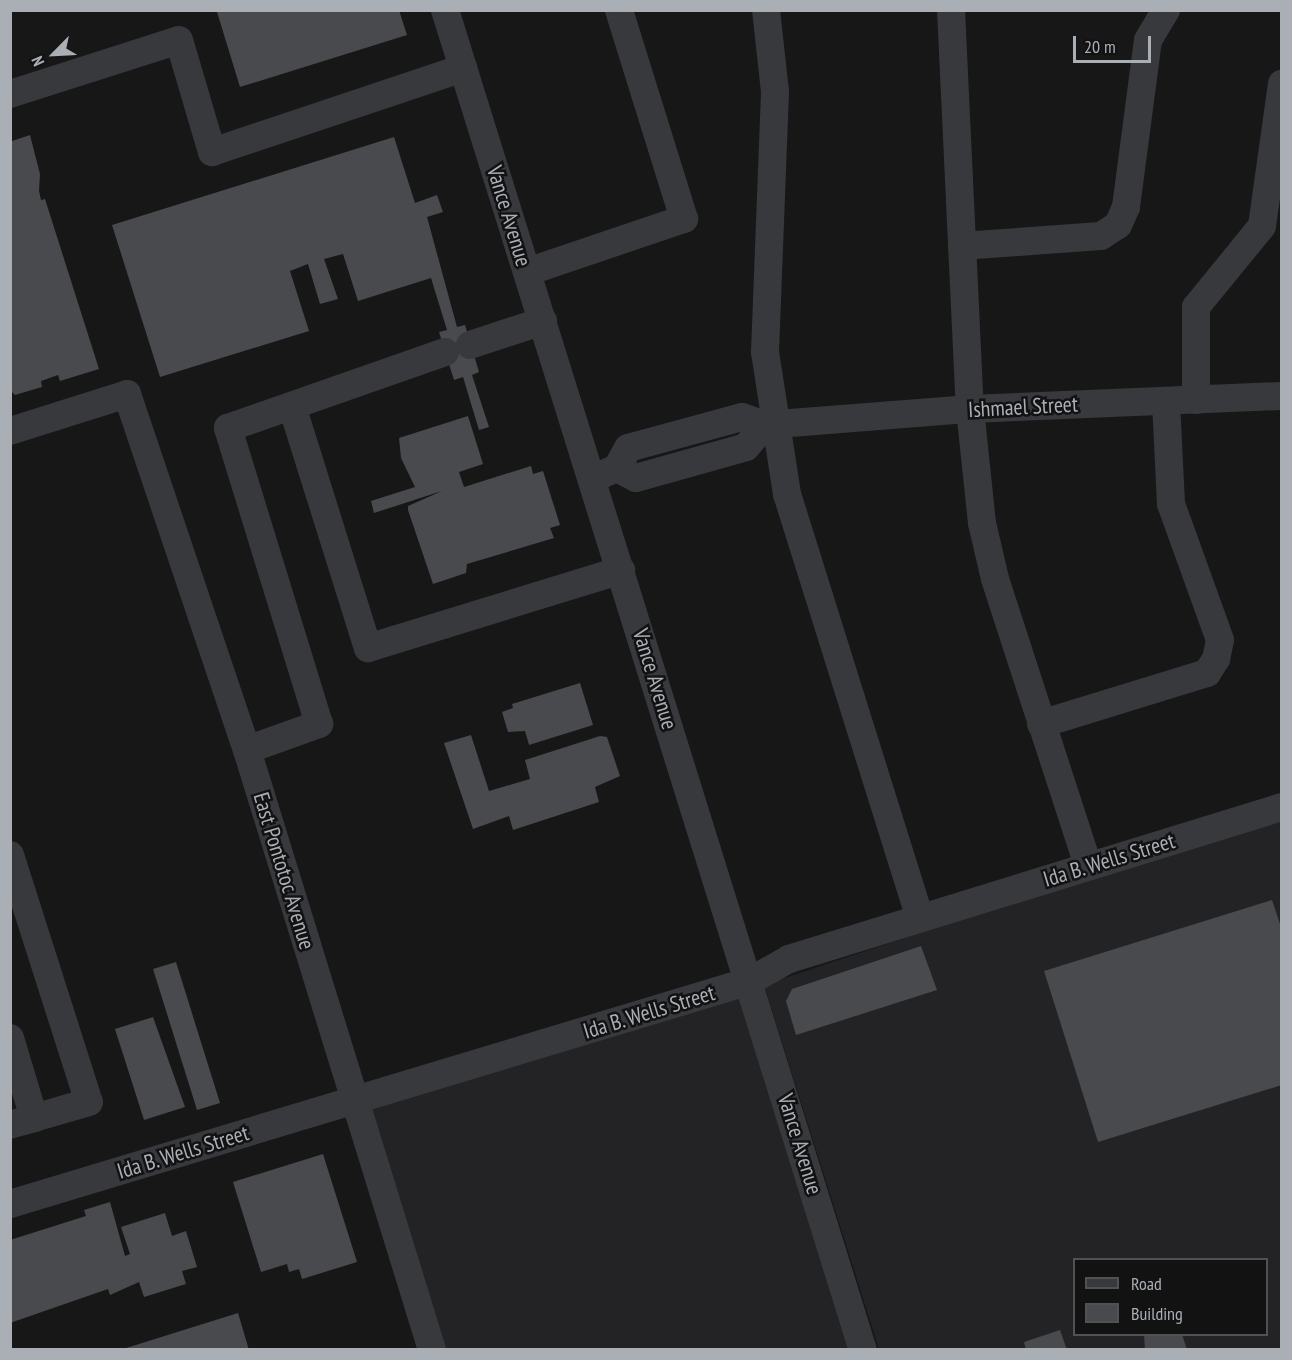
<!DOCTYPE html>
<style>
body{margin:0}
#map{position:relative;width:1292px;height:1360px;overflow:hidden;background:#171718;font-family:"PT Sans Narrow",sans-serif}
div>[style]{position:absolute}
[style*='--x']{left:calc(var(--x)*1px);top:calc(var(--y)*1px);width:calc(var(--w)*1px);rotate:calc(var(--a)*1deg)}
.built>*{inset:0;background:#232325}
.building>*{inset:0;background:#494a4d}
.minor>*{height:28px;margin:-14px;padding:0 14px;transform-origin:14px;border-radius:14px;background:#38393d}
span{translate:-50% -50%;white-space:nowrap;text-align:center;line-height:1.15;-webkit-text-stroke:5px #121213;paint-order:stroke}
.street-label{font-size:22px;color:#aaafb6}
.frame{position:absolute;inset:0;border:12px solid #aaafb6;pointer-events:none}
.legend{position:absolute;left:1073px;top:1258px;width:195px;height:78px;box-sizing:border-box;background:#121213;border:2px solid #4f5154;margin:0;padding:8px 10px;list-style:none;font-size:18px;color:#aaafb6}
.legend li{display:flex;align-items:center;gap:12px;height:30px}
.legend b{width:30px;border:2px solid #4f5154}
.north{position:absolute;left:24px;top:24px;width:60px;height:60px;-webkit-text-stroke:4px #121213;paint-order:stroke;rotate:246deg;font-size:16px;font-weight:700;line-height:24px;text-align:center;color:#aaafb6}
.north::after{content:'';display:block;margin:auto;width:21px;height:27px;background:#aaafb6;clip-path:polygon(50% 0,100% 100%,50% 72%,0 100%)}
.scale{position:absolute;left:1073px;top:36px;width:78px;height:27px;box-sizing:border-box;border:3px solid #aaafb6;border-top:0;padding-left:8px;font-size:18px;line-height:21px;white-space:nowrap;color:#aaafb6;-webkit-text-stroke:4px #121213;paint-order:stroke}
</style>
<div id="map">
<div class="built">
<i style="clip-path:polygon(evenodd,1281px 820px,1281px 1349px,879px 1349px,764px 985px,1006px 904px,1281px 820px,1074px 1260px,1266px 1260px,1266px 1334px,1074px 1334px,1074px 1260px)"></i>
<i style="clip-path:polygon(746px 989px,853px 1349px,439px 1349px,361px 1107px)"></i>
</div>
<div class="building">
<i style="clip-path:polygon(399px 10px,407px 35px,240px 87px,217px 12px)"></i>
<i style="clip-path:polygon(30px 135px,40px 174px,39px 191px,41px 200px,45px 199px,99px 369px,60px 381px,58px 375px,41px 381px,42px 387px,15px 395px,10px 390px,10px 136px,12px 141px)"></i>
<i style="clip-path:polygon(394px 137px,415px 203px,437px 195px,443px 212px,427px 217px,457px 327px,465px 325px,479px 372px,472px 375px,489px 427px,479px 430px,463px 377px,454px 380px,439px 332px,447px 330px,431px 278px,358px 301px,343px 254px,324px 259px,338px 299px,320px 304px,308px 264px,290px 271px,309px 331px,160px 377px,112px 225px)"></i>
<i style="clip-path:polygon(468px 416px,483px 464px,459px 472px,464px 487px,531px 466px,533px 474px,543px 471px,560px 525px,550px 528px,554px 538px,467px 564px,466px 573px,433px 584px,408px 510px,408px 506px,442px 491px,374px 513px,371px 501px,415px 487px,401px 458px,399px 438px)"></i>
<i style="clip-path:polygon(580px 683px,593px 725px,529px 745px,525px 731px,508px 732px,502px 712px,513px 708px,512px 704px)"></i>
<i style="clip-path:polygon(471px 735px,489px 791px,530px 779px,525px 760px,600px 736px,607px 737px,620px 776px,595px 787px,599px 802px,513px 830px,509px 816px,473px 829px,444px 743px)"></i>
<i style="clip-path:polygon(1272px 900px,1282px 930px,1282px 1085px,1098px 1142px,1044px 971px)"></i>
<i style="clip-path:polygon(921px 946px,937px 990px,796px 1035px,786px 1001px,792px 989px)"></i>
<i style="clip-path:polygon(176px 962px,220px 1103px,197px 1110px,153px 969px)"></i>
<i style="clip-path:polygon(153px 1017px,185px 1107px,144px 1120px,115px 1029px)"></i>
<i style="clip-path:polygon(323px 1154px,357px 1262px,302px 1279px,299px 1269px,289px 1272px,287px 1264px,261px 1272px,233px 1182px)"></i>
<i style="clip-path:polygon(110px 1202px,125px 1256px,130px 1254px,121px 1227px,165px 1213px,172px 1236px,186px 1231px,197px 1267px,182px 1271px,186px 1284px,144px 1297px,139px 1282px,110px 1295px,108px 1289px,10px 1323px,10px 1240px,86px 1216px,84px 1210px)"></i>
<i style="clip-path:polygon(238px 1313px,249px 1350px,123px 1350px,123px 1349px)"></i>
<i style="clip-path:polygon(1060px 1330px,1067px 1350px,1026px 1350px,1024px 1342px)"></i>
<i style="clip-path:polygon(1144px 1334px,1182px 1334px,1187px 1350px,1145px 1350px)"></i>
</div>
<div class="minor">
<i style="--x:445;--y:10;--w:1404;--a:72.68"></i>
<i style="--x:766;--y:10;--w:82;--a:83.7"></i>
<i style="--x:775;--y:92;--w:260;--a:92.2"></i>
<i style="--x:765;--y:352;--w:144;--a:81.2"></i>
<i style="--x:787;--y:494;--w:445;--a:72.6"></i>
<i style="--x:951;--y:10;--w:399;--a:87.3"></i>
<i style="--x:970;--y:409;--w:115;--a:84"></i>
<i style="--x:982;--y:523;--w:57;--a:76.9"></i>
<i style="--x:995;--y:579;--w:302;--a:72"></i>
<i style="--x:10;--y:94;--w:177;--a:-17.7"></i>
<i style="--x:179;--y:40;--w:117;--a:73.6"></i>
<i style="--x:212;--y:152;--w:265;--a:-18.5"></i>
<i style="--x:962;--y:246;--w:139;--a:-4.1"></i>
<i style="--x:1101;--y:236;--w:20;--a:-33"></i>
<i style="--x:1118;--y:225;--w:20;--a:-66"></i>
<i style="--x:1126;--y:207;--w:168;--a:-82.5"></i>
<i style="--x:1148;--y:40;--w:35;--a:-59"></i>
<i style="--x:527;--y:272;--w:166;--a:-18.7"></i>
<i style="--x:684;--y:219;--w:219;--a:-107.3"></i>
<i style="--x:470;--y:345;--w:77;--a:-18.2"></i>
<i style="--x:1196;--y:400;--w:93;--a:-90"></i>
<i style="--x:1196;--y:307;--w:104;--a:-50.8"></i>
<i style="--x:1262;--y:226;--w:144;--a:-82"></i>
<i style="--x:292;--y:406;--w:254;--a:72.6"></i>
<i style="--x:368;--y:648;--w:265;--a:-17.1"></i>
<i style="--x:10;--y:431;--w:123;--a:-17.5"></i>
<i style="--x:127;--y:394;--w:376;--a:71.4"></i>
<i style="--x:247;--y:750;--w:628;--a:72.86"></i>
<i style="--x:617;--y:468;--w:21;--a:28"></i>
<i style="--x:636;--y:478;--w:114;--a:-15.7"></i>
<i style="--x:746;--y:447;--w:29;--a:-49"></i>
<i style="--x:592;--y:479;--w:27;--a:-24"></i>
<i style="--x:617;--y:468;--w:23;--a:-61"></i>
<i style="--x:628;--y:448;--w:118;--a:-15.2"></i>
<i style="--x:742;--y:417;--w:24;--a:19"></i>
<i style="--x:765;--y:425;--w:206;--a:-4.5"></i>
<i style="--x:970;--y:409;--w:312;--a:-2.4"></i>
<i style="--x:1041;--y:724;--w:174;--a:-17.1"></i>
<i style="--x:1207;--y:673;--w:17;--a:-57"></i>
<i style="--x:1216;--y:659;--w:19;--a:-78"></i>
<i style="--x:1220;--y:640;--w:145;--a:-109.8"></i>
<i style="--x:1171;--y:504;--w:103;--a:-92.8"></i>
<i style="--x:247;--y:750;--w:77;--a:-19.9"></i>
<i style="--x:319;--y:724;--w:310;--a:-107.1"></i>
<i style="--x:228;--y:428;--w:230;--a:-19.3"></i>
<i style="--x:10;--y:855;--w:259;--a:72.3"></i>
<i style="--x:89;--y:1102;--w:57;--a:163.8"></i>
<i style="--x:10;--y:1038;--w:84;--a:73.3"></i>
<i style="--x:34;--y:1118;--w:25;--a:164"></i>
<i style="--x:10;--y:1204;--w:773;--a:-16.77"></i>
<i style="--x:750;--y:981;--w:45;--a:-29.4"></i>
<i style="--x:789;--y:959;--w:516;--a:-17.14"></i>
</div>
<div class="street-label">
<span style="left:509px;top:216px;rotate:73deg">Vance Avenue</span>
<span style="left:1023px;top:407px;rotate:-3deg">Ishmael Street</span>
<span style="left:655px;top:679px;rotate:73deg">Vance Avenue</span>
<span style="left:1109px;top:860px;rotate:-17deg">Ida B. Wells Street</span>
<span style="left:284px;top:871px;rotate:73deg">East Pontotoc Avenue</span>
<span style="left:649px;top:1012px;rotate:-17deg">Ida B. Wells Street</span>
<span style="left:800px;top:1144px;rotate:73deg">Vance Avenue</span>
<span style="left:183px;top:1152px;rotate:-17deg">Ida B. Wells Street</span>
</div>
<div class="frame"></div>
<ul class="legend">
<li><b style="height:8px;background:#38393d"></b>Road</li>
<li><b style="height:16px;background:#494a4d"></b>Building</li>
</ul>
<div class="north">N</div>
<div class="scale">20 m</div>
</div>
